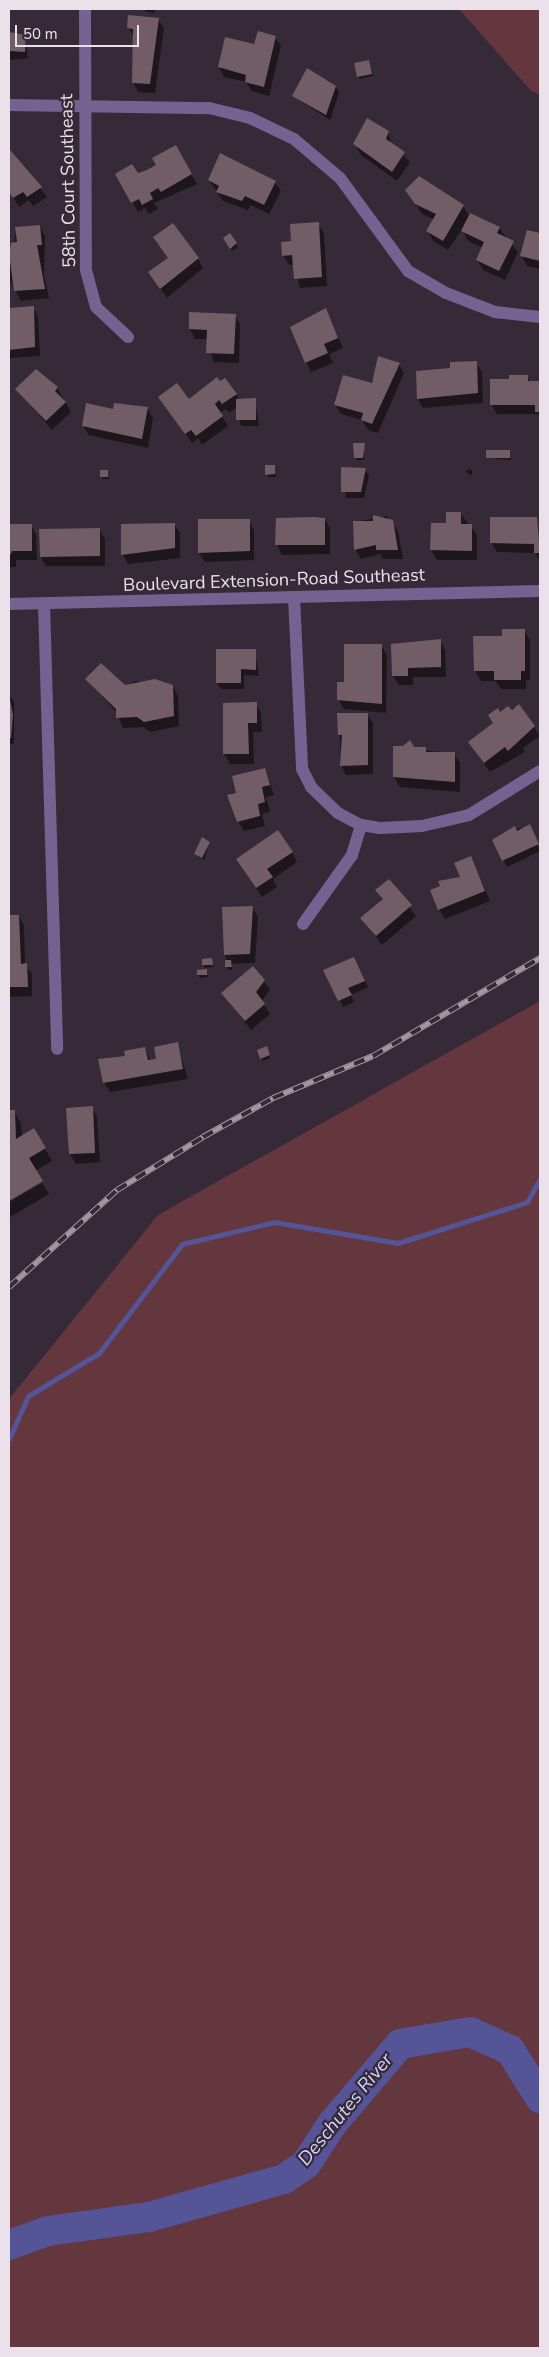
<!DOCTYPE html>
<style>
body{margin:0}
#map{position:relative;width:549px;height:2357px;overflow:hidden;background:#372a38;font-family:"Nunito Sans",sans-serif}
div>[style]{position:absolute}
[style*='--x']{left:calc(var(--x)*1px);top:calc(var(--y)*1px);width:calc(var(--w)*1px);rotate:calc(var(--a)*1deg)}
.green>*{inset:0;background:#64363e}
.shadow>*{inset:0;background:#0007}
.stream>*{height:5px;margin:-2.5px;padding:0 2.5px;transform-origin:2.5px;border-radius:2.5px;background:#545496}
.river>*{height:30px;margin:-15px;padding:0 15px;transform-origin:15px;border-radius:15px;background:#545496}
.building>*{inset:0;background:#725d67}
.street>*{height:12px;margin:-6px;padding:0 6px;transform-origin:6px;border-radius:6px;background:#766291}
.rail>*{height:5.5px;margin-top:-2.75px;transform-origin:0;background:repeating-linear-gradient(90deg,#372a38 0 11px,#a297a3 0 22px);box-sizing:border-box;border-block:1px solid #a297a3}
span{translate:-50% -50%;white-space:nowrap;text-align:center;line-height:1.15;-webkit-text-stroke:4.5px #372a38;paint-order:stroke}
.street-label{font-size:18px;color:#eae1ea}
.water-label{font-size:19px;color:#d2d5fd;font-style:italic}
.frame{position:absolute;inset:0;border:10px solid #eae1ea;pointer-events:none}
.scale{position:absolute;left:15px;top:25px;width:124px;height:22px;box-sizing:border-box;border:2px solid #eae1ea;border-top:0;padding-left:6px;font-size:15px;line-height:18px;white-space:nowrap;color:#eae1ea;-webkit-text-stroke:4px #372a38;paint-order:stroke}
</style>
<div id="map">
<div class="green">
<i style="clip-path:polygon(459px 9px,540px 9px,540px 95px,531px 91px)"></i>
<i style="clip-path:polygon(540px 1001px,540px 2348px,9px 2348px,9px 1399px,158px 1215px)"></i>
</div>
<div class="shadow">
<i style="clip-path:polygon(144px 9px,155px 9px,155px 13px,146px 12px)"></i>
<i style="clip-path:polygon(158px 19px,164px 28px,155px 93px,138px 92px,133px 82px,134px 38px,129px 28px)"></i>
<i style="clip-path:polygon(9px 35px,25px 36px,28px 58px,9px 60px)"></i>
<i style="clip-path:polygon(275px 37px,281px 46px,269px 96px,252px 91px,246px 82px,224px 77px,219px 67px)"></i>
<i style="clip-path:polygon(369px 61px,373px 76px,360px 79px,358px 77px)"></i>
<i style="clip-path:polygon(336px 87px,339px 93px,330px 120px,293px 96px)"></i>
<i style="clip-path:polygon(388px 132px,392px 145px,410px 162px,397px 181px,360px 154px,355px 144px)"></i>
<i style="clip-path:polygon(175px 146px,197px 184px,154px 203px,158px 209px,149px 214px,145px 208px,138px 212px,117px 174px,137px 174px,158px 166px)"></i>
<i style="clip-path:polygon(10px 152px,47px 197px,33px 206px,29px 200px,19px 207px,9px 190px)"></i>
<i style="clip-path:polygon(209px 180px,275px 182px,281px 191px,269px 214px,251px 205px,248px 210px,223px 201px)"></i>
<i style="clip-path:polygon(406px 190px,463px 206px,470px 217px,499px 228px,518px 252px,505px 280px,483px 270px,477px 260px,483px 248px,468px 241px,463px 231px,468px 220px,448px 250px,433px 241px,428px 231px,435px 220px,422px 214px)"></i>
<i style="clip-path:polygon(318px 223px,324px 233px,327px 286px,300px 288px,294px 265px,289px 265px,283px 255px)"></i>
<i style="clip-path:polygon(40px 226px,45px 236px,44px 275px,49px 298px,21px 301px,9px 279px,9px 255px,13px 255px,16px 228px)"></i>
<i style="clip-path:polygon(527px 232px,540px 235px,540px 269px,527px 266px,522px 256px)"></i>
<i style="clip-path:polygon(229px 235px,238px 247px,232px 251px,224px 238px)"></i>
<i style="clip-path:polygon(155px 238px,198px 259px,203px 268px,167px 298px,149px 272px,169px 259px)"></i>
<i style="clip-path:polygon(33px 307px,38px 317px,40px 356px,9px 358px,9px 309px)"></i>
<i style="clip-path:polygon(191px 313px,235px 315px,240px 324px,239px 363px,213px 362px,208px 339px,195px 339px,190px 329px)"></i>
<i style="clip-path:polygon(330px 320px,343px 348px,329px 354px,333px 363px,311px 372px,306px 362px)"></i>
<i style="clip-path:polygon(476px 362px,482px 372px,483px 403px,423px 408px,418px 399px,452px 369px)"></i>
<i style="clip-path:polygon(399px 364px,404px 373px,378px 433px,368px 430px,362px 420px,341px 414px,335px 405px)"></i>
<i style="clip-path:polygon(36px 371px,57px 388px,71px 412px,52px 430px,17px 389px)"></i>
<i style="clip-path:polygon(527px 376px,530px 382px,540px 382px,540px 418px,538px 414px,497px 414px,491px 404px,510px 380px)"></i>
<i style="clip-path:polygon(236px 394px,239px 400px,255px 400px,259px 426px,241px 426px,237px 407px,229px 413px,226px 409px,220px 413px,228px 426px,202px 445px,198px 438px,192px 443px,160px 397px,189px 400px)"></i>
<i style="clip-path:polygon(147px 408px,153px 418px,148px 448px,89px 435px,83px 426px,114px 411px)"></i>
<i style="clip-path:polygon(364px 444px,364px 460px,357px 460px,355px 457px)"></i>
<i style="clip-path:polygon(509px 451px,511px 460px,487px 458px)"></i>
<i style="clip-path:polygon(274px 466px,276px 477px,268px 477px,266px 474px)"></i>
<i style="clip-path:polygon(343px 469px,365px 469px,369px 476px,364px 498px,346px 498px)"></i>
<i style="clip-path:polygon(470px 469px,472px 471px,472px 476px,465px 471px)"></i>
<i style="clip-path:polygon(107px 471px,109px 479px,103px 479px,101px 476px)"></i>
<i style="clip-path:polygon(460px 513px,477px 535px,477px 560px,437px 560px,431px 550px)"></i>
<i style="clip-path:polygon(387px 516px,398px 531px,403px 559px,383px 559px,380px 554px,361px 559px,355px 549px,355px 522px)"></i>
<i style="clip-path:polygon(325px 519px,330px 528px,330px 554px,282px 555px,277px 545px)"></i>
<i style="clip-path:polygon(537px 519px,540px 562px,535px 553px,497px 552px,491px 542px)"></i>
<i style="clip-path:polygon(249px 521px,254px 530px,254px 560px,205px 562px,199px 553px)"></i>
<i style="clip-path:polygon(9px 524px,31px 525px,36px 535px,37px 560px,16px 560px,16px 567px,9px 567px)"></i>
<i style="clip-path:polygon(174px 524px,180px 533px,180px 558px,128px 564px,123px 555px)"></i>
<i style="clip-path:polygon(99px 529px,105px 539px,105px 566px,46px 566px,41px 557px)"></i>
<i style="clip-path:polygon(524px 630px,530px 640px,530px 680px,526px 680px,526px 689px,501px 689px,495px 681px,481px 681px,475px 671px,475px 637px,503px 637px)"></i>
<i style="clip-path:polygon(440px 640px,445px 650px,446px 677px,413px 677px,413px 685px,399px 685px,393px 676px)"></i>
<i style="clip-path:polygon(381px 645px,387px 655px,386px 713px,344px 709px,338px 699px,345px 683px)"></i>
<i style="clip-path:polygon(255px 651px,259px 676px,244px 675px,244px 689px,221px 689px,217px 683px)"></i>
<i style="clip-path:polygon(87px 679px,124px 687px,135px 681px,173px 686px,178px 696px,179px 726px,150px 732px,143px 727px,123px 728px,117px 713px)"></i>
<i style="clip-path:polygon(9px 695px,14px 701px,14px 744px,9px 744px)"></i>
<i style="clip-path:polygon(224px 704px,256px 704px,261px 713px,262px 732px,253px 732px,254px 764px,230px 764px,224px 754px)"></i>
<i style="clip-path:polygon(519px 706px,540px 736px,523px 748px,525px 752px,490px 772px,469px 742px,494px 724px,500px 713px)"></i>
<i style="clip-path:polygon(367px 714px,373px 723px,373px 774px,346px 775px,341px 765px,339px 715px)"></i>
<i style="clip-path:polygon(394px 748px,454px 753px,460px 763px,460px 792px,400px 787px,394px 777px)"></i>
<i style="clip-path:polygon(265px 769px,274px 795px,266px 797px,270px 812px,262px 814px,265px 826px,244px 831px,238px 821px,238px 794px)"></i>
<i style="clip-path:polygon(529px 826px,540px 851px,507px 867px,494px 841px,508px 831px)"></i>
<i style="clip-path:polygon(209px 843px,204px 860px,197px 856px,195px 854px)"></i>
<i style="clip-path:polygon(292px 852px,297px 862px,273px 879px,277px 887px,262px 897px,243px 869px)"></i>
<i style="clip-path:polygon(471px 858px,490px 901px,445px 919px,439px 909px)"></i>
<i style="clip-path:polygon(389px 881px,416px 916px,382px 945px,362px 918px,383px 900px,377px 891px)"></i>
<i style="clip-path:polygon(252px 907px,258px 917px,255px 963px,232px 964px,232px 970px,228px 970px,225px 955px)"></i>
<i style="clip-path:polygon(9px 916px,19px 916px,24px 926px,25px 965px,32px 974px,32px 996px,9px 997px)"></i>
<i style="clip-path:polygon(354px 958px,368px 987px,351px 995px,354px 1002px,343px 1007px,340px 1000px)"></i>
<i style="clip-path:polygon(211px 959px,213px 967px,205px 968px,204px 965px)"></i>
<i style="clip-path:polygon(206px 971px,208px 977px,200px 978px,198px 975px)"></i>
<i style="clip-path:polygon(264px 981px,270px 990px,262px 1001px,270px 1014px,251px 1030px,223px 994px)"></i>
<i style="clip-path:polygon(177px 1043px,188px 1079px,110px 1092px,104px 1083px,126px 1057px,145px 1049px,151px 1061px,157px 1060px)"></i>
<i style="clip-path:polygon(268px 1050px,270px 1058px,263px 1061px,262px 1058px)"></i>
<i style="clip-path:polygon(92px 1108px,97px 1117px,100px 1162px,76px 1164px,70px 1154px,67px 1109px)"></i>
<i style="clip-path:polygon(9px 1111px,14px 1111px,21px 1124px,22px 1137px,34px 1130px,52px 1161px,35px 1171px,41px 1180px,9px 1200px)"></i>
<i style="clip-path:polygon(42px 1183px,49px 1194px,10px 1217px,9px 1202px)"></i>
</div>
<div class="stream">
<i style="--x:9;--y:1439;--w:47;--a:-66.2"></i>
<i style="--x:28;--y:1396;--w:83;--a:-31.2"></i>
<i style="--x:99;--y:1353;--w:137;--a:-52.7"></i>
<i style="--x:182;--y:1244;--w:95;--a:-13.4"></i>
<i style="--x:274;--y:1222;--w:126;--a:9.6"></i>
<i style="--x:398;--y:1243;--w:135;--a:-17.6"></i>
<i style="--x:527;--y:1202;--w:26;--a:-61"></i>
</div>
<div class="river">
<i style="--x:9;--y:2245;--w:41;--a:-19.7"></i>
<i style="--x:48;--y:2231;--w:102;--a:-7.9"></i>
<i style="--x:149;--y:2217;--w:140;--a:-15.7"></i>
<i style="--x:284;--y:2179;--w:27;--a:-34"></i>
<i style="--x:306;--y:2164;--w:48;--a:-57"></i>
<i style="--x:332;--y:2124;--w:105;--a:-49.6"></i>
<i style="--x:400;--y:2044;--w:71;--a:-9.7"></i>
<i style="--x:470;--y:2032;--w:44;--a:24.2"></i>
<i style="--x:510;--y:2050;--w:57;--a:58"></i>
</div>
<div class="building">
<i style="clip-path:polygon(128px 15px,159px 18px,150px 84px,132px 83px,133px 29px,127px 28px)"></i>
<i style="clip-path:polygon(258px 31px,276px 36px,264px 87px,245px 82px,246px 75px,218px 67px,225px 37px,254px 44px)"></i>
<i style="clip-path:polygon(9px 32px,26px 35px,25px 52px,9px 51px)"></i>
<i style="clip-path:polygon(369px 60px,372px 74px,357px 77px,354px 63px)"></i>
<i style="clip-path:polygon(307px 68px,336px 86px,326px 115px,292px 96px)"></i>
<i style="clip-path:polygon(367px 118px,389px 131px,386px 139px,405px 152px,392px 172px,353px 144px)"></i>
<i style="clip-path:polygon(176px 145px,192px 174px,161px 192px,158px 188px,150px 193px,153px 199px,142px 205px,139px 199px,131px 203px,115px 174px,132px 164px,138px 173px,147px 170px,156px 165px,152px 158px)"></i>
<i style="clip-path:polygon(10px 150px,42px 187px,27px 197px,23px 192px,13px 198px,9px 192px)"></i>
<i style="clip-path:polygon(220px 153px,276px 181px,264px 205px,245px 196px,242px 201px,216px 192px,219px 186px,208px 180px)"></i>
<i style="clip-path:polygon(419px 176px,464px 205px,443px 241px,426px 231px,436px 214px,415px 204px,405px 190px)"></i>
<i style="clip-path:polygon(470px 213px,500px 227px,497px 233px,514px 241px,499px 271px,476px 260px,484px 242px,461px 231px)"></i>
<i style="clip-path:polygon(319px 222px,322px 277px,294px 279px,292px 255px,282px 256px,281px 242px,291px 241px,290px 224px)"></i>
<i style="clip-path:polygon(173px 223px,199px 258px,160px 289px,148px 272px,168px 258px,153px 237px)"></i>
<i style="clip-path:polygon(40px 225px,42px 245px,37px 245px,45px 289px,14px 291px,9px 254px,11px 243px,17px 242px,15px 227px)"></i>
<i style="clip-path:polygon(527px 230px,540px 233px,540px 261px,520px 256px)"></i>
<i style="clip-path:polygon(230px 233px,237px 243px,230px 249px,223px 238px)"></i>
<i style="clip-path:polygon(34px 306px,35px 347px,9px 350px,9px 308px)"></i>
<i style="clip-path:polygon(326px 308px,338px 338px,324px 344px,328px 353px,305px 363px,290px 327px)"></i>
<i style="clip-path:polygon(189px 312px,236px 314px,234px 354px,206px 353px,207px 330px,189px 329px)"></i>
<i style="clip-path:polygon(378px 356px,400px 363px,372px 424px,361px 420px,363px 413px,334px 405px,343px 375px,372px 383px)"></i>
<i style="clip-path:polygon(477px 361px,478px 393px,417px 399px,416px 371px,450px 368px,450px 362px)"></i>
<i style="clip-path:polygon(36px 369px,58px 387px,55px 391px,66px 402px,46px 421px,15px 389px)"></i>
<i style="clip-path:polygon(509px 375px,528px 375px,528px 381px,540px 381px,540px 412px,535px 412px,535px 405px,490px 405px,490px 379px,509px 379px)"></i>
<i style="clip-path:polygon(217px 377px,220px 381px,225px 378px,237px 394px,222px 404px,219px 400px,215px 404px,223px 416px,196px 436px,191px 430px,185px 434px,158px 397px,177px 383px,189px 399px)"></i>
<i style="clip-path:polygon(256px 398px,256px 420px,236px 420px,236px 399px)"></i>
<i style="clip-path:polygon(86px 403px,113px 409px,114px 403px,148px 407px,142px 439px,82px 426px)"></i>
<i style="clip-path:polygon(353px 443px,365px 443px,363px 458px,354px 458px)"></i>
<i style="clip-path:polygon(486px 450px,510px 450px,510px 458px,486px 458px)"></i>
<i style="clip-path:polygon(265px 465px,275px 465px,275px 474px,265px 475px)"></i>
<i style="clip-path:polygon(341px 467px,366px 468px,361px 492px,341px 492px)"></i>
<i style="clip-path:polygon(100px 470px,108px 470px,108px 477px,100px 477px)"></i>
<i style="clip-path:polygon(446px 512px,461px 512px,461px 524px,472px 524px,472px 551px,430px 550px,431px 523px,446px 523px)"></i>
<i style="clip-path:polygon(373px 515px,393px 520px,398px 550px,376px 550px,376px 545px,354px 550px,353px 521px,373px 521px)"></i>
<i style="clip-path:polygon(314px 517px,325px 518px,325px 545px,275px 545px,276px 518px)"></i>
<i style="clip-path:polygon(490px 517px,537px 517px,540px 553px,534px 553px,534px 544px,490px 543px)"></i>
<i style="clip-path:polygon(198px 519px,250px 519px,250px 551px,198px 553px)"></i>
<i style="clip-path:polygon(175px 523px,175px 548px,121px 555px,121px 524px)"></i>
<i style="clip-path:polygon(9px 524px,32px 524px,32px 551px,12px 551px,9px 558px)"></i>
<i style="clip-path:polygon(100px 528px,100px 556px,40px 557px,39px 529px)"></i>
<i style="clip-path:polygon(502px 629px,525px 629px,525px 671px,521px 671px,521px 680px,494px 680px,494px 671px,474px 671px,473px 636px,502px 636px)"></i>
<i style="clip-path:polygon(441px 639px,441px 667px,408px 668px,408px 676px,392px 676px,391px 644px)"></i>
<i style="clip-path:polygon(344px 644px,382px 644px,382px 704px,337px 700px,337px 682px,344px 682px)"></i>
<i style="clip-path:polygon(216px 649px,256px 649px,256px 670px,241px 669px,241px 683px,216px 683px)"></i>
<i style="clip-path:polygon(101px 663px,125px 685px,155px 679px,173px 685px,174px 716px,144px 722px,137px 717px,116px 718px,116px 709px,85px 679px)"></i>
<i style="clip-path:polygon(9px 694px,13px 715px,11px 738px,9px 738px)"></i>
<i style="clip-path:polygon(257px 702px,257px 723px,248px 723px,249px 754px,223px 754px,223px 703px)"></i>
<i style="clip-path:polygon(519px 704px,535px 726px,508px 751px,505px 747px,484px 763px,468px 742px,493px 723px,488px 715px,498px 708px,500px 712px,508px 706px,512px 710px)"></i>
<i style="clip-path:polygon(337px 713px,368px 713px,368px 765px,340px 766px,342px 735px,338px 735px)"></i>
<i style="clip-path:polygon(410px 740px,414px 747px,426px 747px,426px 752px,455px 752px,455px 782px,393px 777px,393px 746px,403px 746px)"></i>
<i style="clip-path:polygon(265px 768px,270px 785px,262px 787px,265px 802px,258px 804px,260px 816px,237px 822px,227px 795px,236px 793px,232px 776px)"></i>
<i style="clip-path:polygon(530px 824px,539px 844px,502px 861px,492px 840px,515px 826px,517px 831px)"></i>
<i style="clip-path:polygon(278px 830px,293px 852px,267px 869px,273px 877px,256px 888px,236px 859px)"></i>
<i style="clip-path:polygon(202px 837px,210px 842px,202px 858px,194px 854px)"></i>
<i style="clip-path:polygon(471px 856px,485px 891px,438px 910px,430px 890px,440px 886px,438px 881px,460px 877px,454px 863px)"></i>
<i style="clip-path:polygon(389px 879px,412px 905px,376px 936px,360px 918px,383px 899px,375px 890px)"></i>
<i style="clip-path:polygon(253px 906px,250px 954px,224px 955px,222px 907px)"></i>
<i style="clip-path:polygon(9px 915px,19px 915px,21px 964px,27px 963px,28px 987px,9px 987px)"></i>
<i style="clip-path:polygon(354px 957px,365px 981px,348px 988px,352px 995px,338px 1001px,323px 970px)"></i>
<i style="clip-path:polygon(212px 958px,213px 965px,202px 965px,202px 959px)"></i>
<i style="clip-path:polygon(225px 960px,231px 960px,232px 967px,225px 967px)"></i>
<i style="clip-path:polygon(253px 966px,265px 980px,256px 992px,265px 1004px,245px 1021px,221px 993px)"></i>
<i style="clip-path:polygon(207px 969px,207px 975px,197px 975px,197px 970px)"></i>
<i style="clip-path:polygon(178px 1042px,183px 1069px,103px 1083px,98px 1059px,125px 1056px,124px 1051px,145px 1047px,148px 1060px,156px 1059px,154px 1047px)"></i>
<i style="clip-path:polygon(267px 1046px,270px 1055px,260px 1059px,257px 1050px)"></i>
<i style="clip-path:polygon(93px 1106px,95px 1153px,69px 1154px,66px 1108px)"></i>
<i style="clip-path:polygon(9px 1110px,15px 1110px,16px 1139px,34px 1128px,46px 1148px,29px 1158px,43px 1181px,9px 1201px)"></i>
</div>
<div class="street">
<i style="--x:85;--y:9;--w:261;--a:89.8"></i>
<i style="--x:86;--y:270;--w:38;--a:75"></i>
<i style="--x:96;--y:307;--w:44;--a:43.2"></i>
<i style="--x:9;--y:105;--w:200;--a:0.9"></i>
<i style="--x:209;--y:108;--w:42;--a:13.7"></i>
<i style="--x:250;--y:118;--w:49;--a:25.5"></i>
<i style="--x:294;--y:139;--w:60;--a:40.3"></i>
<i style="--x:340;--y:178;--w:115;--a:53.8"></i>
<i style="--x:408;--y:271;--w:44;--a:30.1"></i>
<i style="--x:446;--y:293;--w:53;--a:21.2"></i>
<i style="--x:495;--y:312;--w:45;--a:6.3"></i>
<i style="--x:294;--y:597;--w:172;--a:87.3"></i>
<i style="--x:302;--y:769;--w:20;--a:63"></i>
<i style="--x:311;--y:787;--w:37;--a:44"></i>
<i style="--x:338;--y:813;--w:26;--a:28"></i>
<i style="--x:361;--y:825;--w:19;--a:9"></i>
<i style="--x:380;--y:828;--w:42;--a:-2.7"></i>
<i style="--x:422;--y:826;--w:48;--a:-13.2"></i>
<i style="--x:469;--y:815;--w:84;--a:-31.8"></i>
<i style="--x:9;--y:604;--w:531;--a:-1.4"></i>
<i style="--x:44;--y:604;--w:445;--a:88.3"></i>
<i style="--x:303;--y:924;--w:85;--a:-54.6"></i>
<i style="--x:352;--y:855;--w:31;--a:-73"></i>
</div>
<div class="rail">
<i style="--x:9;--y:1287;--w:145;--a:-41.9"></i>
<i style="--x:117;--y:1190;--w:101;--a:-31.6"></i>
<i style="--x:203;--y:1137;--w:80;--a:-29.1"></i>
<i style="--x:273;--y:1098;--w:108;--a:-22.8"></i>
<i style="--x:373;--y:1056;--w:194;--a:-30.4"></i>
</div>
<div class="street-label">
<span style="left:68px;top:181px;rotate:-91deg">58th Court Southeast</span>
<span style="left:274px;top:580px;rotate:-2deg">Boulevard Extension-Road Southeast</span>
</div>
<div class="water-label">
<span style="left:346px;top:2110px;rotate:-51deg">Deschutes River</span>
</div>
<div class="frame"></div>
<div class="scale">50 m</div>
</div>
